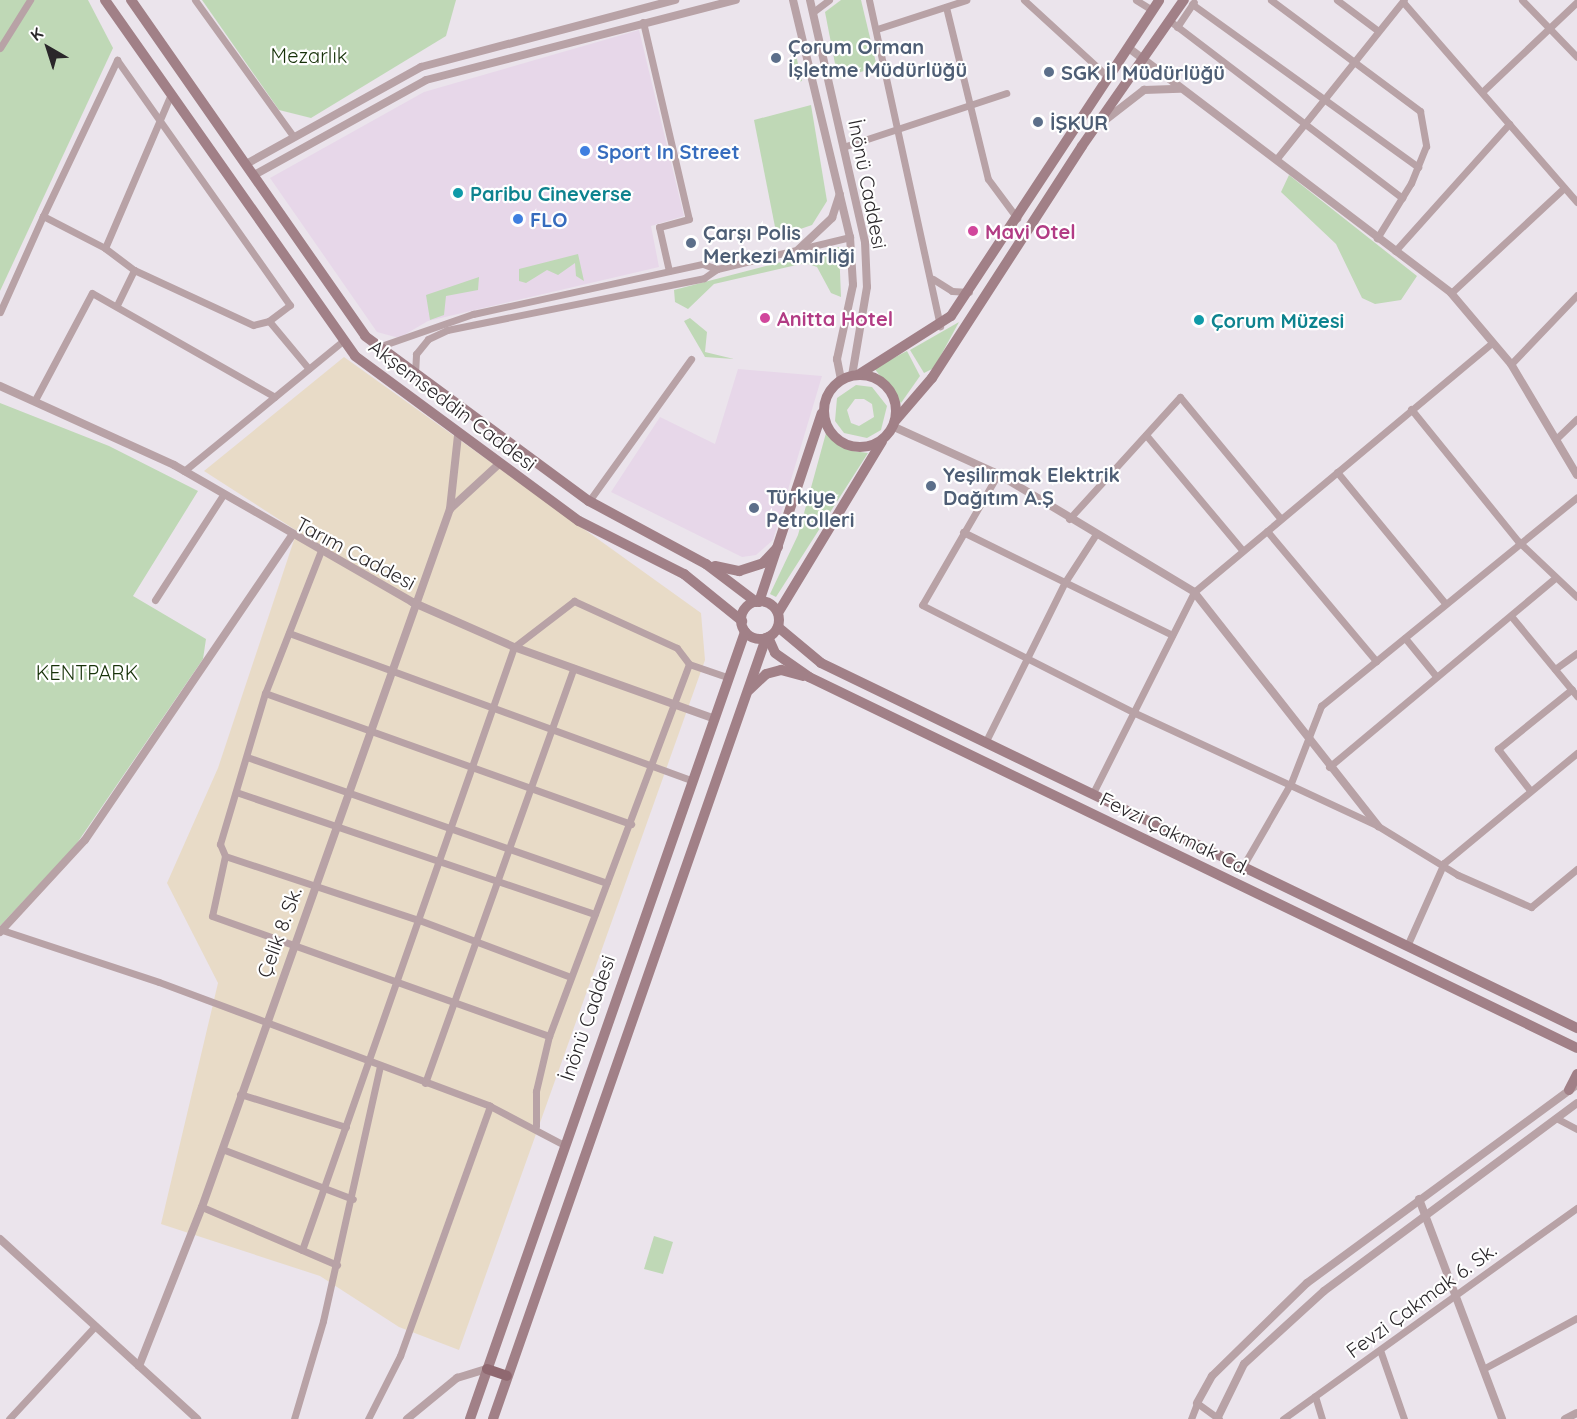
<!DOCTYPE html>
<meta charset="utf-8">
<style>
body{margin:0}
#map{position:relative;width:1577px;height:1419px;overflow:hidden;background:#ebe4ec;font-family:Quicksand,sans-serif}
div>[style]{position:absolute}
[style*='--x']{left:calc(var(--x)*1px);top:calc(var(--y)*1px);width:calc(var(--w)*1px);rotate:calc(var(--a)*1deg)}
.commercial>*{inset:0;background:#e7d7e9}
.industrial>*{inset:0;background:#e8dbc7}
.green>*{inset:0;background:#bfd8b6}
.minor>*{height:7px;margin:-3.5px;padding:0 3.5px;transform-origin:3.5px;border-radius:3.5px;background:#b8a2a6}
.tertiary>*{height:8px;margin:-4px;padding:0 4px;transform-origin:4px;border-radius:4px;background:#b8a2a6}
.secondary>*{height:10px;margin:-5px;padding:0 5px;transform-origin:5px;border-radius:5px;background:#a18087}
.secondary>.ring{margin:-5px;padding:0;box-sizing:content-box;background:none;border:10px solid #a18087;border-radius:50%}
.primary>*{height:10px;margin:-5px;padding:0 5px;transform-origin:5px;border-radius:5px;background:#8f6870}
.dots>*{width:16px;height:16px;translate:-50% -50%;box-sizing:border-box;border:3px solid #fff;border-radius:50%}
span{translate:-50% -50%;white-space:nowrap;text-align:center;line-height:1.15;-webkit-text-stroke:4.5px #fff;paint-order:stroke}
.service-label{font-size:20px;color:#4e5e75;font-weight:700}
.left{translate:0 -50%;text-align:left}
.park-label{font-size:20px;color:#163108}
.shop-label{font-size:20px;color:#366cbe;font-weight:700}
.street-label{font-size:20px;color:#2a272a}
.culture-label{font-size:20px;color:#0d838f;font-weight:700}
.hotel-label{font-size:20px;color:#b23c85;font-weight:700}
.north{position:absolute;left:18px;top:18px;width:60px;height:60px;-webkit-text-stroke:4px #fff;paint-order:stroke;rotate:321deg;font-size:16px;font-weight:700;line-height:24px;text-align:center;color:#2a272a}
.north::after{content:'';display:block;margin:auto;width:21px;height:27px;background:#2a272a;clip-path:polygon(50% 0,100% 100%,50% 72%,0 100%)}
</style>
<div id="map">
<div class="commercial">
<i style="clip-path:polygon(639px 30px,684px 216px,651px 226px,659px 267px,428px 321px,399px 338px,377px 332px,270px 178px,424px 92px)"></i>
<i style="clip-path:polygon(738px 369px,822px 376px,773px 540px,756px 555px,742px 557px,611px 492px,660px 417px,715px 444px)"></i>
</div>
<div class="industrial">
<i style="clip-path:polygon(344px 357px,701px 613px,705px 660px,459px 1350px,399px 1327px,320px 1276px,161px 1224px,218px 983px,167px 883px,218px 768px,297px 531px,204px 471px)"></i>
</div>
<div class="green">
<i style="clip-path:polygon(0 0,88px 0,113px 48px,0 291px)"></i>
<i style="clip-path:polygon(202px 0,456px 0,446px 36px,311px 118px,279px 110px)"></i>
<i style="clip-path:polygon(841px 0,861px 0,877px 67px,838px 79px,825px 12px)"></i>
<i style="clip-path:polygon(795px 51px,802px 81px,797px 82px,790px 52px)"></i>
<i style="clip-path:polygon(811px 105px,827px 201px,812px 225px,777px 237px,754px 120px)"></i>
<i style="clip-path:polygon(1289px 175px,1417px 276px,1401px 300px,1375px 304px,1362px 298px,1336px 244px,1281px 192px)"></i>
<i style="clip-path:polygon(839px 247px,841px 297px,831px 293px,817px 267px,805px 263px,714px 284px,688px 309px,675px 302px,674px 290px)"></i>
<i style="clip-path:polygon(578px 254px,584px 281px,576px 276px,575px 263px,558px 275px,547px 270px,526px 283px,519px 281px,519px 269px)"></i>
<i style="clip-path:polygon(479px 277px,478px 290px,446px 296px,444px 315px,430px 320px,426px 295px)"></i>
<i style="clip-path:polygon(690px 318px,707px 332px,705px 352px,734px 359px,705px 357px,684px 321px)"></i>
<i style="clip-path:polygon(959px 322px,934px 368px,924px 373px,910px 350px)"></i>
<i style="clip-path:polygon(907px 351px,920px 376px,901px 403px,874px 368px)"></i>
<i style="clip-path:polygon(evenodd,856px 385px,872px 387px,887px 406px,881px 430px,867px 438px,844px 433px,835px 421px,837px 398px,856px 385px,864px 399px,872px 404px,874px 417px,859px 426px,851px 423px,847px 410px,855px 399px,864px 399px)"></i>
<i style="clip-path:polygon(0 403px,109px 446px,198px 491px,133px 596px,206px 639px,203px 659px,75px 846px,0 926px)"></i>
<i style="clip-path:polygon(826px 433px,853px 451px,868px 453px,776px 597px,770px 594px,798px 535px)"></i>
<i style="clip-path:polygon(654px 1236px,673px 1242px,663px 1274px,644px 1269px)"></i>
</div>
<div class="minor">
<i style="--x:195;--y:0;--w:168;--a:54.2"></i>
<i style="--x:869;--y:0;--w:334;--a:77.7"></i>
<i style="--x:1024;--y:0;--w:114;--a:42.5"></i>
<i style="--x:1136;--y:0;--w:19;--a:32"></i>
<i style="--x:1271;--y:0;--w:186;--a:36.7"></i>
<i style="--x:1420;--y:111;--w:36;--a:80"></i>
<i style="--x:1426;--y:146;--w:40;--a:112"></i>
<i style="--x:1411;--y:183;--w:65;--a:121.7"></i>
<i style="--x:1337;--y:0;--w:50;--a:36.9"></i>
<i style="--x:1522;--y:0;--w:79;--a:46"></i>
<i style="--x:1403;--y:2;--w:265;--a:49"></i>
<i style="--x:1192;--y:4;--w:279;--a:35.8"></i>
<i style="--x:946;--y:7;--w:177;--a:76.3"></i>
<i style="--x:988;--y:179;--w:49;--a:53.4"></i>
<i style="--x:813;--y:12;--w:20;--a:-37"></i>
<i style="--x:1170;--y:21;--w:292;--a:37.3"></i>
<i style="--x:643;--y:22;--w:202;--a:76.9"></i>
<i style="--x:689;--y:219;--w:31;--a:165"></i>
<i style="--x:659;--y:227;--w:45;--a:77.2"></i>
<i style="--x:1177;--y:27;--w:30;--a:-56"></i>
<i style="--x:877;--y:29;--w:94;--a:-18"></i>
<i style="--x:0;--y:48;--w:57;--a:-58"></i>
<i style="--x:1482;--y:92;--w:131;--a:-43.5"></i>
<i style="--x:843;--y:147;--w:172;--a:-18.3"></i>
<i style="--x:1278;--y:157;--w:201;--a:-51.3"></i>
<i style="--x:105;--y:248;--w:165;--a:-66.8"></i>
<i style="--x:1395;--y:251;--w:171;--a:-48.1"></i>
<i style="--x:933;--y:279;--w:22;--a:32"></i>
<i style="--x:952;--y:291;--w:17;--a:3"></i>
<i style="--x:1451;--y:293;--w:154;--a:-42.9"></i>
<i style="--x:117;--y:305;--w:39;--a:-64"></i>
<i style="--x:0;--y:312;--w:105;--a:-65.9"></i>
<i style="--x:43;--y:216;--w:173;--a:-64.6"></i>
<i style="--x:117;--y:60;--w:300;--a:54.8"></i>
<i style="--x:290;--y:305;--w:26;--a:143"></i>
<i style="--x:269;--y:321;--w:16;--a:166"></i>
<i style="--x:253;--y:325;--w:131;--a:-155.2"></i>
<i style="--x:134;--y:270;--w:36;--a:-143"></i>
<i style="--x:105;--y:248;--w:70;--a:-152.7"></i>
<i style="--x:269;--y:321;--w:62;--a:50.2"></i>
<i style="--x:378;--y:347;--w:101;--a:-19.2"></i>
<i style="--x:473;--y:314;--w:235;--a:-12.3"></i>
<i style="--x:703;--y:264;--w:15;--a:20"></i>
<i style="--x:1511;--y:364;--w:95;--a:-46.3"></i>
<i style="--x:415;--y:374;--w:20;--a:-87"></i>
<i style="--x:416;--y:354;--w:19;--a:-51"></i>
<i style="--x:428;--y:339;--w:21;--a:-25"></i>
<i style="--x:447;--y:330;--w:262;--a:-11.4"></i>
<i style="--x:704;--y:278;--w:16;--a:-35"></i>
<i style="--x:717;--y:269;--w:137;--a:-13.5"></i>
<i style="--x:35;--y:400;--w:121;--a:-62"></i>
<i style="--x:92;--y:293;--w:210;--a:29.6"></i>
<i style="--x:1411;--y:409;--w:170;--a:51"></i>
<i style="--x:1518;--y:541;--w:81;--a:43.5"></i>
<i style="--x:1146;--y:435;--w:150;--a:50.1"></i>
<i style="--x:1557;--y:438;--w:28;--a:-44"></i>
<i style="--x:184;--y:471;--w:205;--a:-39.3"></i>
<i style="--x:1337;--y:472;--w:170;--a:50.5"></i>
<i style="--x:998;--y:474;--w:151;--a:120.1"></i>
<i style="--x:922;--y:605;--w:239;--a:26.9"></i>
<i style="--x:1135;--y:713;--w:268;--a:24.9"></i>
<i style="--x:1378;--y:826;--w:94;--a:31.5"></i>
<i style="--x:1458;--y:875;--w:80;--a:23.7"></i>
<i style="--x:1531;--y:907;--w:60;--a:-39.6"></i>
<i style="--x:589;--y:501;--w:175;--a:-54.3"></i>
<i style="--x:1069;--y:519;--w:165;--a:-47.7"></i>
<i style="--x:1180;--y:397;--w:158;--a:50.4"></i>
<i style="--x:1267;--y:531;--w:170;--a:50"></i>
<i style="--x:963;--y:532;--w:233;--a:26.2"></i>
<i style="--x:320;--y:553;--w:150;--a:111.4"></i>
<i style="--x:265;--y:693;--w:158;--a:106.6"></i>
<i style="--x:220;--y:844;--w:13;--a:67"></i>
<i style="--x:225;--y:856;--w:61;--a:102.2"></i>
<i style="--x:212;--y:916;--w:358;--a:19.6"></i>
<i style="--x:155;--y:600;--w:125;--a:-57.1"></i>
<i style="--x:1511;--y:616;--w:104;--a:50.5"></i>
<i style="--x:289;--y:633;--w:427;--a:20.1"></i>
<i style="--x:1405;--y:638;--w:49;--a:50.8"></i>
<i style="--x:689;--y:664;--w:40;--a:18.9"></i>
<i style="--x:1555;--y:669;--w:27;--a:-36"></i>
<i style="--x:265;--y:693;--w:389;--a:19.7"></i>
<i style="--x:986;--y:741;--w:178;--a:-63.6"></i>
<i style="--x:1065;--y:582;--w:57;--a:-57.1"></i>
<i style="--x:247;--y:757;--w:381;--a:19.3"></i>
<i style="--x:1329;--y:767;--w:295;--a:-39.9"></i>
<i style="--x:1529;--y:789;--w:51;--a:-127.8"></i>
<i style="--x:1498;--y:749;--w:95;--a:-39"></i>
<i style="--x:236;--y:792;--w:379;--a:18.8"></i>
<i style="--x:1093;--y:793;--w:225;--a:-63.3"></i>
<i style="--x:1194;--y:592;--w:388;--a:-39.9"></i>
<i style="--x:225;--y:856;--w:204;--a:18.3"></i>
<i style="--x:419;--y:920;--w:162;--a:20.6"></i>
<i style="--x:1243;--y:866;--w:96;--a:-60"></i>
<i style="--x:1291;--y:783;--w:83;--a:-68.7"></i>
<i style="--x:1321;--y:706;--w:330;--a:-39.2"></i>
<i style="--x:2;--y:930;--w:165;--a:18.3"></i>
<i style="--x:159;--y:982;--w:353;--a:20.5"></i>
<i style="--x:490;--y:1106;--w:81;--a:27.8"></i>
<i style="--x:1407;--y:946;--w:91;--a:-66"></i>
<i style="--x:1444;--y:863;--w:173;--a:-39.6"></i>
<i style="--x:425;--y:1083;--w:441;--a:-70.3"></i>
<i style="--x:240;--y:1094;--w:111;--a:17.3"></i>
<i style="--x:1556;--y:1118;--w:24;--a:28"></i>
<i style="--x:222;--y:1149;--w:140;--a:20.9"></i>
<i style="--x:202;--y:1207;--w:147;--a:23.2"></i>
<i style="--x:302;--y:1250;--w:639;--a:-70.63"></i>
<i style="--x:514;--y:647;--w:76;--a:-37.5"></i>
<i style="--x:574;--y:601;--w:113;--a:24.5"></i>
<i style="--x:677;--y:648;--w:20;--a:53"></i>
<i style="--x:689;--y:664;--w:397;--a:110.6"></i>
<i style="--x:549;--y:1036;--w:57;--a:103.3"></i>
<i style="--x:536;--y:1091;--w:35;--a:90"></i>
<i style="--x:1380;--y:1350;--w:73;--a:70.8"></i>
<i style="--x:1483;--y:1369;--w:107;--a:-28.5"></i>
<i style="--x:1315;--y:1396;--w:24;--a:73"></i>
<i style="--x:9;--y:1419;--w:127;--a:-47.2"></i>
<i style="--x:294;--y:1419;--w:102;--a:-73.5"></i>
<i style="--x:323;--y:1321;--w:261;--a:-77.4"></i>
<i style="--x:368;--y:1419;--w:71;--a:-63.1"></i>
<i style="--x:400;--y:1356;--w:266;--a:-70.2"></i>
<i style="--x:1191;--y:1419;--w:17;--a:-69"></i>
<i style="--x:1197;--y:1403;--w:27;--a:36"></i>
<i style="--x:1283;--y:1419;--w:362;--a:-35.7"></i>
</div>
<div class="tertiary">
<i style="--x:793;--y:0;--w:244;--a:76.5"></i>
<i style="--x:850;--y:237;--w:48;--a:86.4"></i>
<i style="--x:853;--y:285;--w:76;--a:102.2"></i>
<i style="--x:837;--y:359;--w:21;--a:79"></i>
<i style="--x:810;--y:0;--w:248;--a:77.2"></i>
<i style="--x:865;--y:242;--w:45;--a:87.5"></i>
<i style="--x:867;--y:287;--w:90;--a:99.6"></i>
<i style="--x:1130;--y:49;--w:403;--a:37.2"></i>
<i style="--x:1451;--y:293;--w:93;--a:49.8"></i>
<i style="--x:1511;--y:364;--w:129;--a:59.3"></i>
<i style="--x:1104;--y:121;--w:51;--a:-37.8"></i>
<i style="--x:1144;--y:90;--w:36;--a:-2"></i>
<i style="--x:248;--y:163;--w:198;--a:-29"></i>
<i style="--x:421;--y:67;--w:263;--a:-14.8"></i>
<i style="--x:256;--y:174;--w:194;--a:-28.9"></i>
<i style="--x:426;--y:80;--w:320;--a:-14.5"></i>
<i style="--x:798;--y:250;--w:47;--a:-43.3"></i>
<i style="--x:832;--y:218;--w:25;--a:-72"></i>
<i style="--x:0;--y:386;--w:191;--a:24.4"></i>
<i style="--x:174;--y:465;--w:275;--a:29.9"></i>
<i style="--x:412;--y:602;--w:111;--a:23.8"></i>
<i style="--x:514;--y:647;--w:210;--a:19.7"></i>
<i style="--x:892;--y:426;--w:116;--a:24.4"></i>
<i style="--x:998;--y:474;--w:229;--a:31"></i>
<i style="--x:1194;--y:592;--w:298;--a:51.8"></i>
<i style="--x:450;--y:509;--w:67;--a:-42.6"></i>
<i style="--x:0;--y:932;--w:125;--a:-47.3"></i>
<i style="--x:85;--y:840;--w:366;--a:-55.8"></i>
<i style="--x:1419;--y:1199;--w:235;--a:69.3"></i>
<i style="--x:0;--y:1239;--w:267;--a:42.4"></i>
<i style="--x:139;--y:1366;--w:171;--a:-68.4"></i>
<i style="--x:202;--y:1207;--w:741;--a:-70.44"></i>
<i style="--x:450;--y:509;--w:74;--a:-83.8"></i>
<i style="--x:1197;--y:1403;--w:31;--a:-61"></i>
<i style="--x:1212;--y:1376;--w:133;--a:-44.4"></i>
<i style="--x:1307;--y:1283;--w:331;--a:-36.3"></i>
<i style="--x:1218;--y:1417;--w:59;--a:-63.9"></i>
<i style="--x:1244;--y:1364;--w:108;--a:-42.4"></i>
<i style="--x:1324;--y:1291;--w:315;--a:-36.6"></i>
<i style="--x:407;--y:1419;--w:65;--a:-39.4"></i>
<i style="--x:457;--y:1378;--w:31;--a:-17"></i>
<i style="--x:1565;--y:1419;--w:13;--a:-27"></i>
</div>
<div class="secondary">
<i style="--x:105;--y:0;--w:435;--a:54.9"></i>
<i style="--x:355;--y:356;--w:278;--a:36.4"></i>
<i style="--x:579;--y:521;--w:118;--a:26.8"></i>
<i style="--x:684;--y:574;--w:75;--a:39"></i>
<i style="--x:131;--y:0;--w:409;--a:55.1"></i>
<i style="--x:365;--y:336;--w:278;--a:36.4"></i>
<i style="--x:589;--y:501;--w:133;--a:28.3"></i>
<i style="--x:706;--y:564;--w:63;--a:37.2"></i>
<i class="ring" style="left:824px;top:375px;width:62px;height:62px"></i>
<i style="--x:858;--y:375;--w:110;--a:-32.4"></i>
<i style="--x:951;--y:316;--w:378;--a:-56.6"></i>
<i style="--x:895;--y:421;--w:57;--a:-49.3"></i>
<i style="--x:932;--y:378;--w:276;--a:-57.1"></i>
<i style="--x:1082;--y:146;--w:178;--a:-55.1"></i>
<i style="--x:715;--y:566;--w:25;--a:12"></i>
<i style="--x:739;--y:571;--w:25;--a:-18"></i>
<i style="--x:763;--y:563;--w:22;--a:-47"></i>
<i class="ring" style="left:741px;top:601px;width:28px;height:28px"></i>
<i style="--x:759;--y:602;--w:199;--a:-71.6"></i>
<i style="--x:778;--y:613;--w:201;--a:-58.8"></i>
<i style="--x:778;--y:627;--w:56;--a:39.9"></i>
<i style="--x:821;--y:663;--w:840;--a:25.77"></i>
<i style="--x:768;--y:637;--w:17;--a:66"></i>
<i style="--x:775;--y:653;--w:42;--a:35.2"></i>
<i style="--x:809;--y:677;--w:853;--a:25.78"></i>
<i style="--x:749;--y:690;--w:23;--a:-43"></i>
<i style="--x:766;--y:674;--w:16;--a:-15"></i>
<i style="--x:781;--y:670;--w:23;--a:15"></i>
<i style="--x:1569;--y:1090;--w:18;--a:-63"></i>
<i style="--x:470;--y:1419;--w:834;--a:-70.74"></i>
<i style="--x:493;--y:1419;--w:827;--a:-70.73"></i>
</div>
<div class="primary">
<i style="--x:487;--y:1369;--w:21;--a:19"></i>
</div>
<div class="dots">
<i style="left:776px;top:58px;background:#5c6f8a"></i>
<i style="left:1049px;top:72px;background:#5c6f8a"></i>
<i style="left:1038px;top:122px;background:#5c6f8a"></i>
<i style="left:585px;top:151px;background:#3f7fe0"></i>
<i style="left:458px;top:193px;background:#0f9aa8"></i>
<i style="left:518px;top:219px;background:#3f7fe0"></i>
<i style="left:973px;top:231px;background:#d1479c"></i>
<i style="left:691px;top:243px;background:#5c6f8a"></i>
<i style="left:765px;top:318px;background:#d1479c"></i>
<i style="left:1199px;top:320px;background:#0f9aa8"></i>
<i style="left:931px;top:486px;background:#5c6f8a"></i>
<i style="left:754px;top:508px;background:#5c6f8a"></i>
</div>
<div class="service-label">
<span class="left" style="left:788px;top:58px">Çorum Orman<br>İşletme Müdürlüğü</span>
<span class="left" style="left:1061px;top:72px">SGK İl Müdürlüğü</span>
<span class="left" style="left:1050px;top:122px">İŞKUR</span>
<span class="left" style="left:703px;top:244px">Çarşı Polis<br>Merkezi Amirliği</span>
<span class="left" style="left:943px;top:486px">Yeşilırmak Elektrik<br>Dağıtım A.Ş</span>
<span class="left" style="left:766px;top:508px">Türkiye<br>Petrolleri</span>
</div>
<div class="park-label">
<span style="left:309px;top:55px">Mezarlık</span>
<span style="left:87px;top:672px">KENTPARK</span>
</div>
<div class="shop-label">
<span class="left" style="left:597px;top:151px">Sport In Street</span>
<span class="left" style="left:530px;top:219px">FLO</span>
</div>
<div class="street-label">
<span style="left:868px;top:184px;rotate:79deg">İnönü Caddesi</span>
<span style="left:453px;top:405px;rotate:37deg">Akşemseddin Caddesi</span>
<span style="left:356px;top:553px;rotate:28deg">Tarım Caddesi</span>
<span style="left:1175px;top:833px;rotate:26deg">Fevzi Çakmak Cd.</span>
<span style="left:279px;top:932px;rotate:-70deg">Çelik 8. Sk.</span>
<span style="left:587px;top:1018px;rotate:-71deg">İnönü Caddesi</span>
<span style="left:1421px;top:1300px;rotate:-36deg">Fevzi Çakmak 6. Sk.</span>
</div>
<div class="culture-label">
<span class="left" style="left:470px;top:193px">Paribu Cineverse</span>
<span class="left" style="left:1211px;top:320px">Çorum Müzesi</span>
</div>
<div class="hotel-label">
<span class="left" style="left:985px;top:231px">Mavi Otel</span>
<span class="left" style="left:777px;top:318px">Anitta Hotel</span>
</div>
<div class="north">K</div>
</div>
